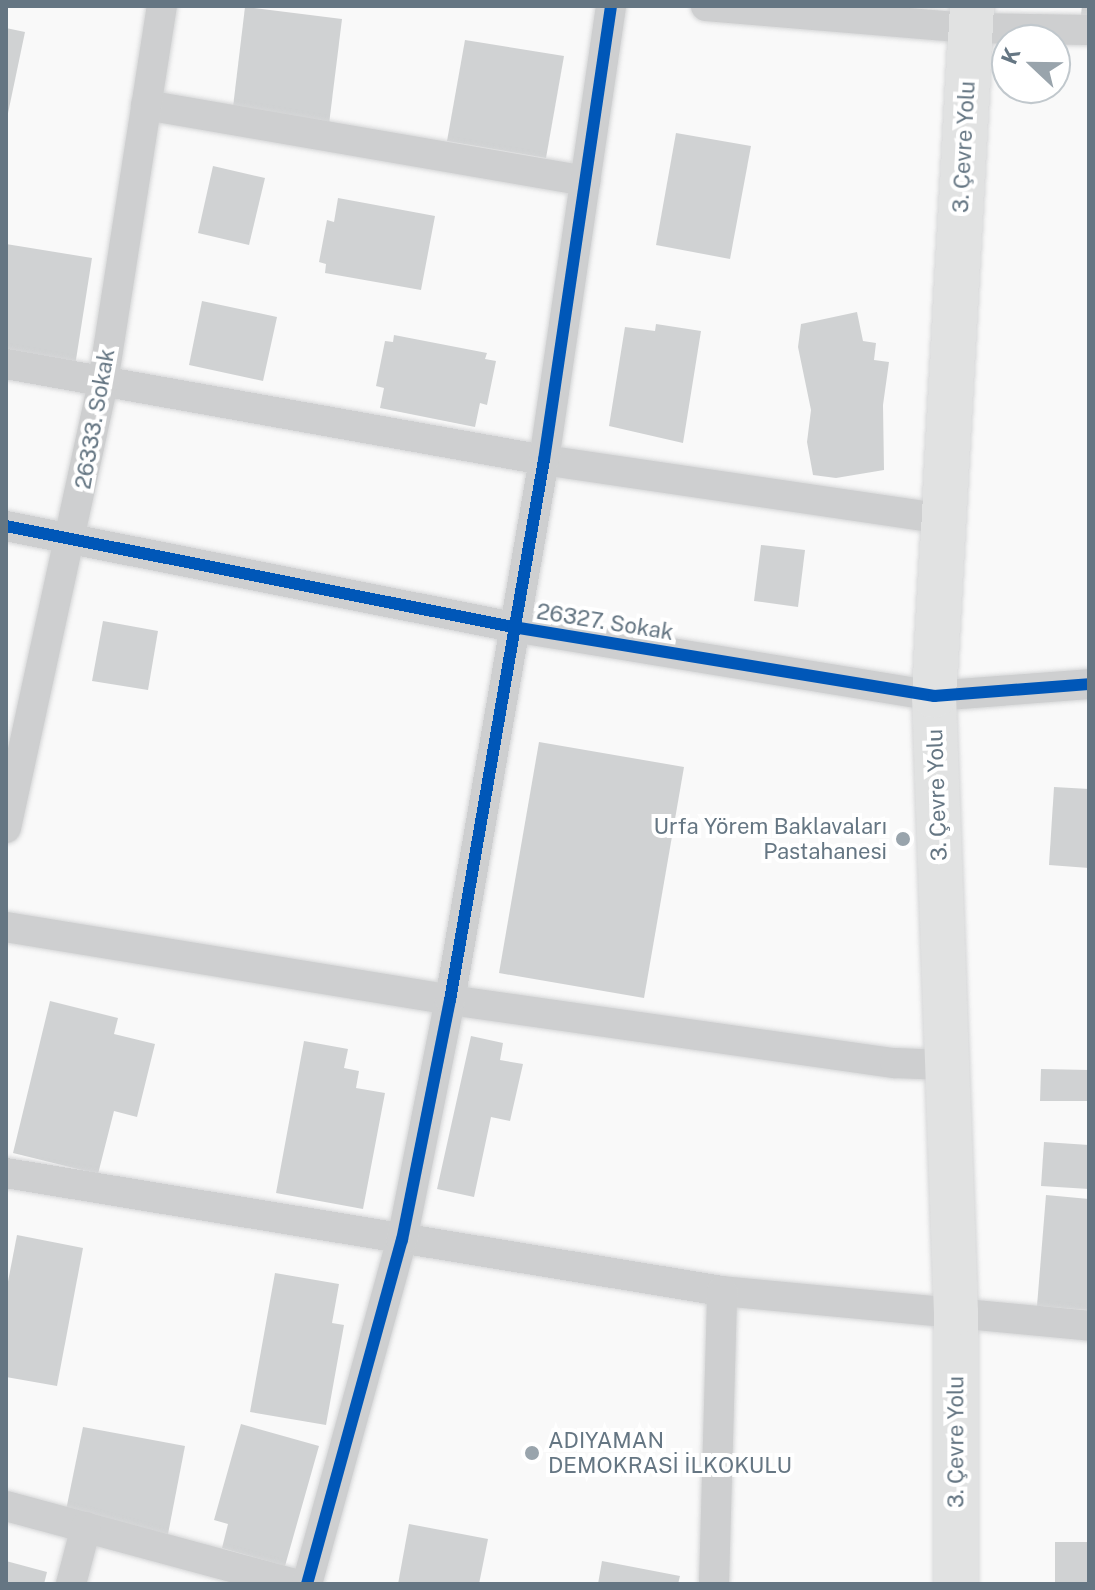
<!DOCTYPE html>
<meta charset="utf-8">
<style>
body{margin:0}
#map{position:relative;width:1095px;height:1590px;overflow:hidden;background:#f9f9f9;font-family:"Public Sans",sans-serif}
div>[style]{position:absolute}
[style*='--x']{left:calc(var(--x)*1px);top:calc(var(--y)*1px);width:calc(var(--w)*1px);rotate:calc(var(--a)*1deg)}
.building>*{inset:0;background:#d0d2d3}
.roads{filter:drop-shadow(0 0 2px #d5d6d7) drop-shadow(0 0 2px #d5d6d7)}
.street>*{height:30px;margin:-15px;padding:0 15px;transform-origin:15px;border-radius:15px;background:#cecfd0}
.secondary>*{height:44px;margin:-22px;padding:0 22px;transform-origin:22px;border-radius:22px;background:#e1e2e2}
.cycleway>*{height:12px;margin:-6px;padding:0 6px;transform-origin:6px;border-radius:6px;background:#0057b8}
.dots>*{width:22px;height:22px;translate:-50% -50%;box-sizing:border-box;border:4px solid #fff;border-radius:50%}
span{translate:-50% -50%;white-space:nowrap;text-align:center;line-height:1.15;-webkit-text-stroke:8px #fff;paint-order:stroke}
.street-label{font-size:22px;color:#657683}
.poi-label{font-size:22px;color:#657683}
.right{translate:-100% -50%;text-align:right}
.left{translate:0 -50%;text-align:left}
.frame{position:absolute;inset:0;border:8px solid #657683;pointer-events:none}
.north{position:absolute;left:991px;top:24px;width:80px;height:80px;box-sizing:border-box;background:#fff;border:2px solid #c1c8cd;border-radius:50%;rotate:292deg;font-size:22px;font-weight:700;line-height:32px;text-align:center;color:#657683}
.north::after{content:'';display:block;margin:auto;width:28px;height:36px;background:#99a4ac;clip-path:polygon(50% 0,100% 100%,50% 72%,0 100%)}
</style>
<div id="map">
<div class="building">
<i style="clip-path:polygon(1082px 6px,1089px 6px,1089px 23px,1080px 23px)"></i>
<i style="clip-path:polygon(245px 7px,342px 19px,329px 124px,233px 107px)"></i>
<i style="clip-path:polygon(6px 28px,25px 32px,7px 118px,6px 118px)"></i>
<i style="clip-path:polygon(465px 40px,564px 56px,546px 158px,447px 141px)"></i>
<i style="clip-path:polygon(676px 133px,751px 146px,730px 259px,656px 245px)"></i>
<i style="clip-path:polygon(213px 166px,265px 178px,249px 245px,198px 233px)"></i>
<i style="clip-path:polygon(338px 198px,435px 216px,421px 290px,325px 273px,326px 264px,319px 262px,327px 220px,334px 222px)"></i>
<i style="clip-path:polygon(6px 244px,92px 258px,75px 366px,6px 356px)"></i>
<i style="clip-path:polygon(202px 301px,277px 317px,263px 381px,189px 365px)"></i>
<i style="clip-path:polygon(857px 312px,863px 341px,876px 343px,874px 360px,889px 362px,883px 405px,884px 470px,836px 478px,813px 475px,807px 442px,811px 410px,798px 347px,801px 324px)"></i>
<i style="clip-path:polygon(656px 324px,701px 331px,683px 443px,609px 426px,625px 327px,655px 331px)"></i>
<i style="clip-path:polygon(394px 335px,487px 353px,485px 359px,496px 361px,487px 405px,480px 403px,475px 427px,380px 408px,384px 388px,376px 386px,385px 341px,393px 342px)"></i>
<i style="clip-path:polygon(761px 545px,805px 550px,798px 607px,754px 601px)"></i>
<i style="clip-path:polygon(103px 621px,158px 631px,148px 690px,92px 681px)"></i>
<i style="clip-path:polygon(539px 742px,684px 767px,644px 998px,499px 973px)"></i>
<i style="clip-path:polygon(1054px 787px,1089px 789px,1089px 868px,1049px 865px)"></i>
<i style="clip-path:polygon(50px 1001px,118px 1018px,114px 1034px,155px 1044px,137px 1117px,114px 1111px,98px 1174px,13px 1153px)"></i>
<i style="clip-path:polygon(471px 1036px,503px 1043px,500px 1060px,523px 1064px,510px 1121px,491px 1117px,474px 1197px,437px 1189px)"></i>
<i style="clip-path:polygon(304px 1041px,348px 1049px,344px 1068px,359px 1071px,356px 1088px,385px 1093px,363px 1209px,276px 1193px)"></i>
<i style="clip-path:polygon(1041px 1069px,1089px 1070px,1089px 1101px,1040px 1101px)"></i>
<i style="clip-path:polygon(1044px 1142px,1089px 1145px,1089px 1189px,1041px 1186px)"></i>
<i style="clip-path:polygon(1046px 1195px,1089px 1199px,1089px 1310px,1037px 1306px)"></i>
<i style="clip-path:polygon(17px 1235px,83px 1248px,57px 1386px,6px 1377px,6px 1292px)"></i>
<i style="clip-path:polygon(275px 1273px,339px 1284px,332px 1323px,344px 1325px,326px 1425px,250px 1412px)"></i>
<i style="clip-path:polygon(241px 1424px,319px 1446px,285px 1566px,222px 1548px,228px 1524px,214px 1520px)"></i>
<i style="clip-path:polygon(83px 1427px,185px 1446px,168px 1534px,65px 1515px)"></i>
<i style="clip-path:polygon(409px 1524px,488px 1539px,479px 1584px,398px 1584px)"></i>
<i style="clip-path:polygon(1055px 1542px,1089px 1542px,1089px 1584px,1055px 1584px)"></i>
<i style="clip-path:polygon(6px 1561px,47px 1572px,44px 1584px,6px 1584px)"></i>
<i style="clip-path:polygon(602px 1561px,680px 1576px,678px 1584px,598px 1584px)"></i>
</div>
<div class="roads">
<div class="street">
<i style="--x:706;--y:6;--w:265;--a:4.8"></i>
<i style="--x:970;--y:28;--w:119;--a:1"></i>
<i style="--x:146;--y:105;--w:446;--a:9.8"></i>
<i style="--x:6;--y:364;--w:546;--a:10.12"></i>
<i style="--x:544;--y:460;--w:404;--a:8.4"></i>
<i style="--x:6;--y:526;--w:517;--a:11.27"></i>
<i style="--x:513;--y:627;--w:427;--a:9.3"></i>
<i style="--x:934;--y:696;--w:155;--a:-4.4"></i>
<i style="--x:6;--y:828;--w:456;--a:-77.7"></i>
<i style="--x:103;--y:382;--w:381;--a:-81.1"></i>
<i style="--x:6;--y:927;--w:450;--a:9.3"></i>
<i style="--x:450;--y:1000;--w:449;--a:8.1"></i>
<i style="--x:895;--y:1063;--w:52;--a:2.2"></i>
<i style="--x:6;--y:1173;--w:726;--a:9.36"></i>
<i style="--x:722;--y:1291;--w:369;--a:5.4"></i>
<i style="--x:6;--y:1506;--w:300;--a:15.1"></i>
<i style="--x:71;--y:1584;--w:59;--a:-75.3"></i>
<i style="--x:307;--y:1584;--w:357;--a:-74.6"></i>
<i style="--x:402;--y:1240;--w:245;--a:-78.7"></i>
<i style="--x:450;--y:1000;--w:548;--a:-80.13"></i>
<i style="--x:544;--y:460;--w:459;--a:-81.6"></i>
<i style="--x:714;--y:1584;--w:293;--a:-88.4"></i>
</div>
<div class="secondary">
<i style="--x:956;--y:1584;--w:271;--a:-90"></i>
<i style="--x:956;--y:1313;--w:617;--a:-92.04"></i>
<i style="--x:934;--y:696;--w:691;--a:-86.85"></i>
</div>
</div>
<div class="cycleway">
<i style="--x:6;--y:526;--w:517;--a:11.27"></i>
<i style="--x:513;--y:627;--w:427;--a:9.3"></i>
<i style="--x:934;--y:696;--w:155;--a:-4.4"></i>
<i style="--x:307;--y:1584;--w:357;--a:-74.6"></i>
<i style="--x:402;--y:1240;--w:245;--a:-78.7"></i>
<i style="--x:450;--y:1000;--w:548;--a:-80.13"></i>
<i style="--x:544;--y:460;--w:459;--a:-81.6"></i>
</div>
<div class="dots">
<i style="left:903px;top:839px;background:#99a4ac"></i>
<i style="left:532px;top:1453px;background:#99a4ac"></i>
</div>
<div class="street-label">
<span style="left:964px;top:147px;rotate:-87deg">3. Çevre Yolu</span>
<span style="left:95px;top:419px;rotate:-80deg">26333. Sokak</span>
<span style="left:605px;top:622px;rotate:9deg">26327. Sokak</span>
<span style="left:937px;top:795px;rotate:-92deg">3. Çevre Yolu</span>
<span style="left:956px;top:1442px;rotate:-90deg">3. Çevre Yolu</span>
</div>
<div class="poi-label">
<span class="right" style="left:887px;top:839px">Urfa Yörem Baklavaları<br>Pastahanesi</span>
<span class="left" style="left:548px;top:1453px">ADIYAMAN<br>DEMOKRASİ İLKOKULU</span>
</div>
<div class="frame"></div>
<div class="north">K</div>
</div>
